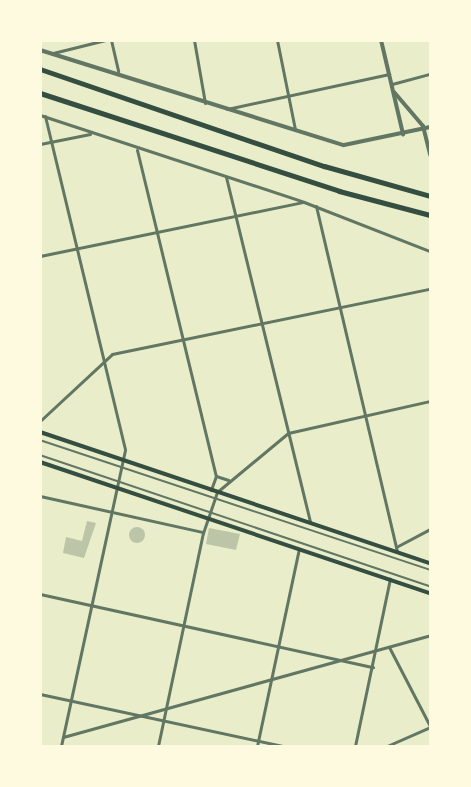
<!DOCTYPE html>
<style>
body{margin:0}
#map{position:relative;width:471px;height:787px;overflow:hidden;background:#e9edc9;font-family:"IBM Plex Serif",serif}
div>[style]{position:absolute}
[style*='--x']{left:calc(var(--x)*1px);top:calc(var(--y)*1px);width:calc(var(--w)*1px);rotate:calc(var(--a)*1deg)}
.building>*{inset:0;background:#bcc5a7}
.round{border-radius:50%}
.service>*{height:1.5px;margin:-0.75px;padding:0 0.75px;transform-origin:0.75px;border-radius:0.75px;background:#617663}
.minor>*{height:3px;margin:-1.5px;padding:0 1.5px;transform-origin:1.5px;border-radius:1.5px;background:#617663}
.tertiary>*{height:4px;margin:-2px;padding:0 2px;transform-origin:2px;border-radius:2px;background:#617663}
.secondary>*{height:4px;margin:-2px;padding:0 2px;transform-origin:2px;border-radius:2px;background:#344e41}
.motorway>*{height:5px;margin:-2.5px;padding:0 2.5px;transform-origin:2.5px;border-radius:2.5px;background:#344e41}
span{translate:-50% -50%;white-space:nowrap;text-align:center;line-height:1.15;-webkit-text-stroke:6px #fefae0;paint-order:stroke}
.frame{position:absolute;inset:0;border:42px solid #fefae0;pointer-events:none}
</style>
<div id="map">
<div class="building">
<i style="clip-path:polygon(87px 521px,96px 523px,84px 558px,63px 553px,66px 537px,82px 541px)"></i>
<i class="round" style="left:129px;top:527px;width:16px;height:16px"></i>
<i style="clip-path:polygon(209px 528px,240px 534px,236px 550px,206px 544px)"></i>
</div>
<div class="service">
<i style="--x:40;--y:440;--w:411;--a:18.4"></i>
<i style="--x:40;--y:455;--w:411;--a:18.6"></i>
</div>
<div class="minor">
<i style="--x:111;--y:40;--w:32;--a:77"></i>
<i style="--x:194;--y:40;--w:64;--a:80.1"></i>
<i style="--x:277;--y:40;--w:91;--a:78.6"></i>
<i style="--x:53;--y:53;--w:54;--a:-14"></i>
<i style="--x:392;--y:84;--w:39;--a:-15"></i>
<i style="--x:227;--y:109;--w:166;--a:-12.2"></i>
<i style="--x:40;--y:115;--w:278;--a:18.2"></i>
<i style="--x:304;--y:202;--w:135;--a:21.3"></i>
<i style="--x:45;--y:116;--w:343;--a:76.5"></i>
<i style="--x:125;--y:450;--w:303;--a:102.2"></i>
<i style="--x:40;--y:144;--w:51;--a:-11.3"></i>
<i style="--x:137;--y:150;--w:335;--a:76.4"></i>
<i style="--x:216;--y:476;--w:15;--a:110"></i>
<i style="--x:226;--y:177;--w:355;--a:76.3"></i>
<i style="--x:316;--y:206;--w:354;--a:76.8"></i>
<i style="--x:40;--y:256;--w:268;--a:-11.6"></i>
<i style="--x:40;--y:421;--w:98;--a:-42.9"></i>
<i style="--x:112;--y:354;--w:325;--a:-11.6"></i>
<i style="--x:216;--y:476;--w:13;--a:18"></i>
<i style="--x:40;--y:496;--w:167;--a:12.5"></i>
<i style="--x:398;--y:546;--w:36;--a:-28"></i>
<i style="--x:40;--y:594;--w:341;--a:12.4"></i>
<i style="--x:389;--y:647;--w:89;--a:62.6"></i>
<i style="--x:40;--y:694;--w:248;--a:12.1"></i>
<i style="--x:63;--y:737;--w:381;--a:-15.5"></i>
<i style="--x:158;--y:746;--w:218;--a:-78.1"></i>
<i style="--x:203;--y:533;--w:43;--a:-71.1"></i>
<i style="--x:217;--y:492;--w:92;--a:-39.7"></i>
<i style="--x:288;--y:433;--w:146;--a:-12.7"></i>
<i style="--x:257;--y:746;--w:201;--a:-78"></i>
<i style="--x:355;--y:746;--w:171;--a:-78.2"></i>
<i style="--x:387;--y:746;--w:47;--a:-23.8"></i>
</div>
<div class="tertiary">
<i style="--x:381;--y:40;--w:97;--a:76.8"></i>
<i style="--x:40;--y:50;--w:318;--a:17.4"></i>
<i style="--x:344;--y:145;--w:88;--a:-11.8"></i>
<i style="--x:394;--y:92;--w:45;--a:49.5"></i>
<i style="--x:423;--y:126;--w:30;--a:76"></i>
</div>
<div class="secondary">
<i style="--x:40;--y:432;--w:411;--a:18.6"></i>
<i style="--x:40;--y:462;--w:411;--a:18.6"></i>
</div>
<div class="motorway">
<i style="--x:40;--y:69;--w:300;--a:18.9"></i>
<i style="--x:324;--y:166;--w:110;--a:15.8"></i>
<i style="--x:40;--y:93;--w:315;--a:18.1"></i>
<i style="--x:339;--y:191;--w:94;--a:14.8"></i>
</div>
<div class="frame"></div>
</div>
